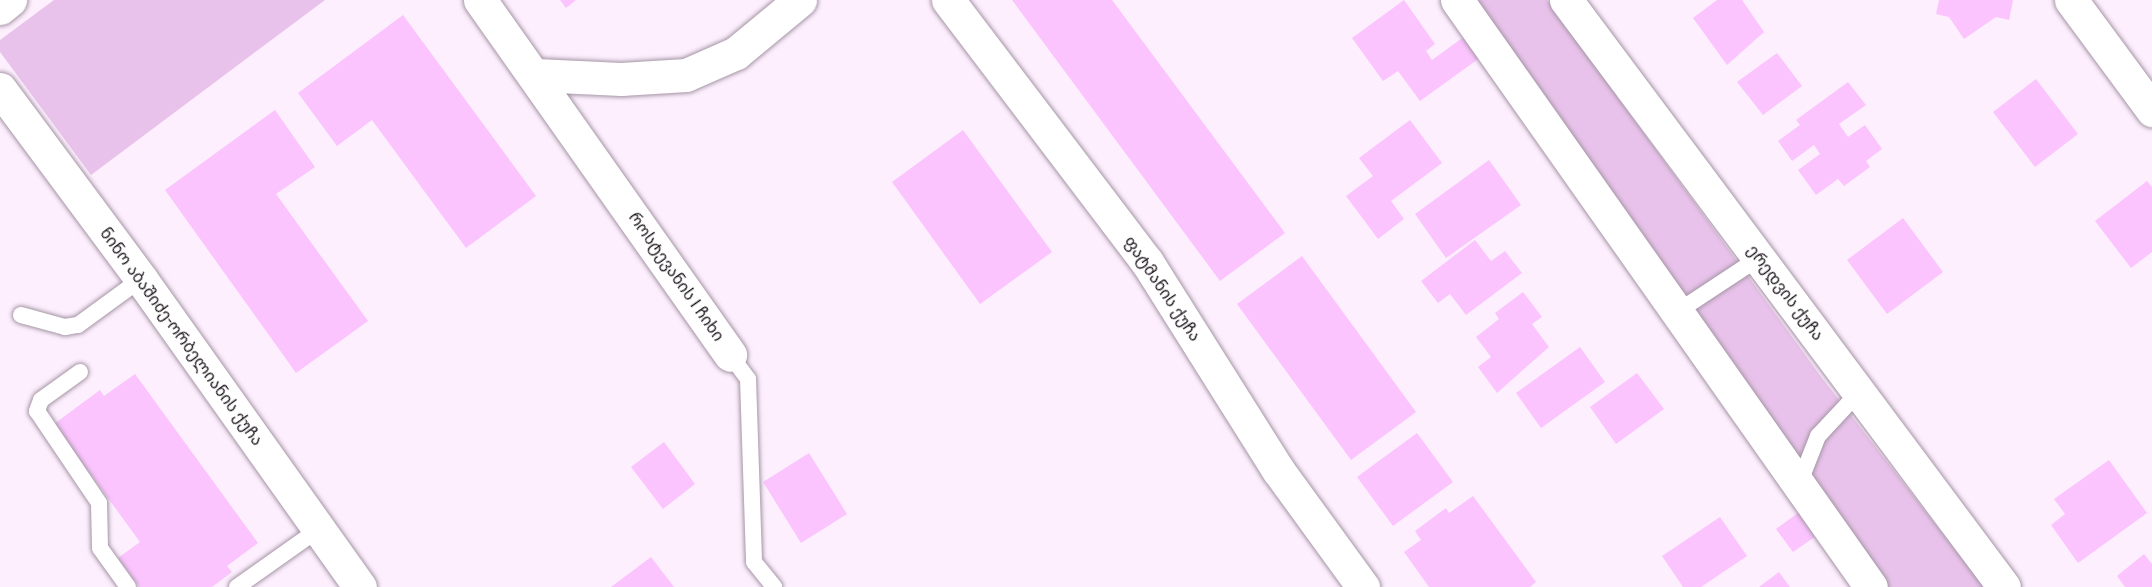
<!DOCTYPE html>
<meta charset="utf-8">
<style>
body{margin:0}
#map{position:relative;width:2152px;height:587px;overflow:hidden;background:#fdeffd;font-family:Roboto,"Noto Sans Georgian",sans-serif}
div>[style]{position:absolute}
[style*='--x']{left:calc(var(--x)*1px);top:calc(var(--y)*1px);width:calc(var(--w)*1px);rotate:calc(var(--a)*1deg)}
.green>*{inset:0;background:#e8c2ea}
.building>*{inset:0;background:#fbc4fe}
.roads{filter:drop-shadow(0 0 2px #a595a6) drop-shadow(0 0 2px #a595a6)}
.service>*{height:16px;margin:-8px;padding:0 8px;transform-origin:8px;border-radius:8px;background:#fff}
.minor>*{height:33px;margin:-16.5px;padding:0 16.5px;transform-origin:16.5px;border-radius:16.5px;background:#fff}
span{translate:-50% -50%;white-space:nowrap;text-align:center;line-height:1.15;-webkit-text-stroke:4.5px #fff;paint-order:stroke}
.street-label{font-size:16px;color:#181218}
</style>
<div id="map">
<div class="green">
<i style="clip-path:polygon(54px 0,325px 0,91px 175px,0 52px,0 40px)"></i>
<i style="clip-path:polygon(1477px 0,1547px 0,1822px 378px,1984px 587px,1884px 587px)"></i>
</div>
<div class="building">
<i style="clip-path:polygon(560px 0,576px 0,566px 8px)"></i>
<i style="clip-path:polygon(1012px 0,1112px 0,1285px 233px,1220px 281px)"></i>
<i style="clip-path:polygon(1404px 0,1435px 44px,1426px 51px,1432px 60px,1465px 36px,1481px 57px,1420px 101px,1398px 71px,1383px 81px,1352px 38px)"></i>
<i style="clip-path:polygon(1717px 0,1742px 0,1764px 32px,1727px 65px,1693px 18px)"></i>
<i style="clip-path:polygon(1939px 0,2013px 0,2009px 20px,1996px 17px,1964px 39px,1949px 17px,1936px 14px)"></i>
<i style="clip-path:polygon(403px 15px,536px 196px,466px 248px,372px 120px,337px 146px,298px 93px)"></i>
<i style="clip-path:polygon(1777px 53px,1802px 86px,1763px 115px,1737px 82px)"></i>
<i style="clip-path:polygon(2036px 79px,2078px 134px,2035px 167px,1993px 112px)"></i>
<i style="clip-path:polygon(1848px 82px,1866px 105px,1839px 124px,1848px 137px,1865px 125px,1882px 149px,1866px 161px,1870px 167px,1844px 186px,1838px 179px,1816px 195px,1798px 170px,1820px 154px,1814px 145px,1792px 161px,1778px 141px,1800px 125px,1796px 120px)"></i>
<i style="clip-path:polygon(275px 110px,315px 167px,276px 194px,368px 321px,296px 373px,165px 190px)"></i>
<i style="clip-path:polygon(1410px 120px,1442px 163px,1391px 201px,1404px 219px,1378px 239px,1346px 196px,1373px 176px,1359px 158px)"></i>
<i style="clip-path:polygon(963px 130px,1052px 252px,980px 304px,892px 182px)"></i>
<i style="clip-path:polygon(1489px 160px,1521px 205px,1446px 258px,1415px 214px)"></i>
<i style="clip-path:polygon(2147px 181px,2152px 187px,2152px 252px,2131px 268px,2095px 221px)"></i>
<i style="clip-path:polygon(1903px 218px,1943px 272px,1887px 314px,1847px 260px)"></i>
<i style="clip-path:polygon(1475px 240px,1491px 261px,1505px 251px,1522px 273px,1466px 315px,1450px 294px,1438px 303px,1421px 281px)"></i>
<i style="clip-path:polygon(1302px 256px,1416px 412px,1351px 460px,1237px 304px)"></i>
<i style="clip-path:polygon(1523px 292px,1542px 317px,1532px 324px,1549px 347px,1497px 393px,1478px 367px,1491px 357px,1476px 337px,1499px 319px,1495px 313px)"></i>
<i style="clip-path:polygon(1580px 347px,1605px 382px,1541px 428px,1516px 393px)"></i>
<i style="clip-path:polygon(1637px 373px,1664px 409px,1616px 444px,1590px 407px)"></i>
<i style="clip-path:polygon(135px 374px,258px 543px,227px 566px,232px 572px,212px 587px,139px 587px,118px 558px,140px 542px,54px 424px,100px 390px,104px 396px)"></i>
<i style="clip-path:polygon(1417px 433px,1453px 482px,1393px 526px,1357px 477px)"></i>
<i style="clip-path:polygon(664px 442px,695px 484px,663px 509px,631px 467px)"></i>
<i style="clip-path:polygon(809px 453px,847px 514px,801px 543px,763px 482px)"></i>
<i style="clip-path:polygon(2109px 460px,2147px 513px,2078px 563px,2051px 525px,2065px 514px,2054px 499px)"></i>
<i style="clip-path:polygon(1473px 496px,1536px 582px,1530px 587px,1429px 587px,1404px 552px,1421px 540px,1415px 531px,1446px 508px,1449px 513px)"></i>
<i style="clip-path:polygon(1802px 510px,1819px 534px,1793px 552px,1776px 529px)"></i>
<i style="clip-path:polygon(1720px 517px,1747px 556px,1701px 587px,1683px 587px,1662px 556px)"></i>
<i style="clip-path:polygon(2144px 554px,2152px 564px,2152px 587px,2125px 587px,2117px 576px)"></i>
<i style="clip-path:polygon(651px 557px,674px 587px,611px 587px)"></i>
<i style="clip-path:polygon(1779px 572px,1790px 587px,1759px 587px)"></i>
</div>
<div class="roads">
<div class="service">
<i style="--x:1677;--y:312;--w:98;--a:-33.4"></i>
<i style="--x:21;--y:315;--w:46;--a:15.3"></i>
<i style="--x:65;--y:327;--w:13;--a:-9"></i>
<i style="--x:78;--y:325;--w:78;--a:-36.1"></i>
<i style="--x:730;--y:355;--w:30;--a:53"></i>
<i style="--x:748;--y:379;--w:183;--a:88.1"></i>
<i style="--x:754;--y:562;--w:32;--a:51"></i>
<i style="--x:80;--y:372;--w:48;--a:144.3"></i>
<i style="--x:41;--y:400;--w:12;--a:110"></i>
<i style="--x:37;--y:411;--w:111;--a:56"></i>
<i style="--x:99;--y:503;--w:45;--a:88.7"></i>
<i style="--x:100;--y:548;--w:48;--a:54.3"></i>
<i style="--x:1799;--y:484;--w:52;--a:-68.4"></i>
<i style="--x:1818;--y:436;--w:60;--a:-47"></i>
<i style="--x:237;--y:587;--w:100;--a:-35.3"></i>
</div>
<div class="minor">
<i style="--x:480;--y:0;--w:434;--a:54.8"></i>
<i style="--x:948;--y:0;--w:329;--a:52.8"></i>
<i style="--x:1147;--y:262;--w:246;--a:57.8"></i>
<i style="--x:1278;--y:470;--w:145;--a:54"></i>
<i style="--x:1457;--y:0;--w:718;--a:54.81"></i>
<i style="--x:1566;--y:0;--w:732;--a:53.27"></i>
<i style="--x:2071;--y:0;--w:137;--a:53.6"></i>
<i style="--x:0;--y:8;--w:13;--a:-39"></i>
<i style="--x:536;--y:75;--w:85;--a:2.7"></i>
<i style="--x:621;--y:79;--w:65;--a:-3.5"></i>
<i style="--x:686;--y:75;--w:55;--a:-23.7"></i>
<i style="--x:736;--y:53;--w:83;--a:-39.6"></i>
<i style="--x:0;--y:89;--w:237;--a:53.4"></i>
<i style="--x:141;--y:279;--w:378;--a:54.6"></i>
</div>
</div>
<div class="street-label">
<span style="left:676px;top:277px;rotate:55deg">როსტევანის I ჩიხი</span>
<span style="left:1162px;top:289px;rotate:56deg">ფატმანის ქუჩა</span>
<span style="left:1785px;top:293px;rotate:53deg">ერედვის ქუჩა</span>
<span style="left:181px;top:337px;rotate:54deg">ნინო აბაშიძე-ორბელიანის ქუჩა</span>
</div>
</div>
